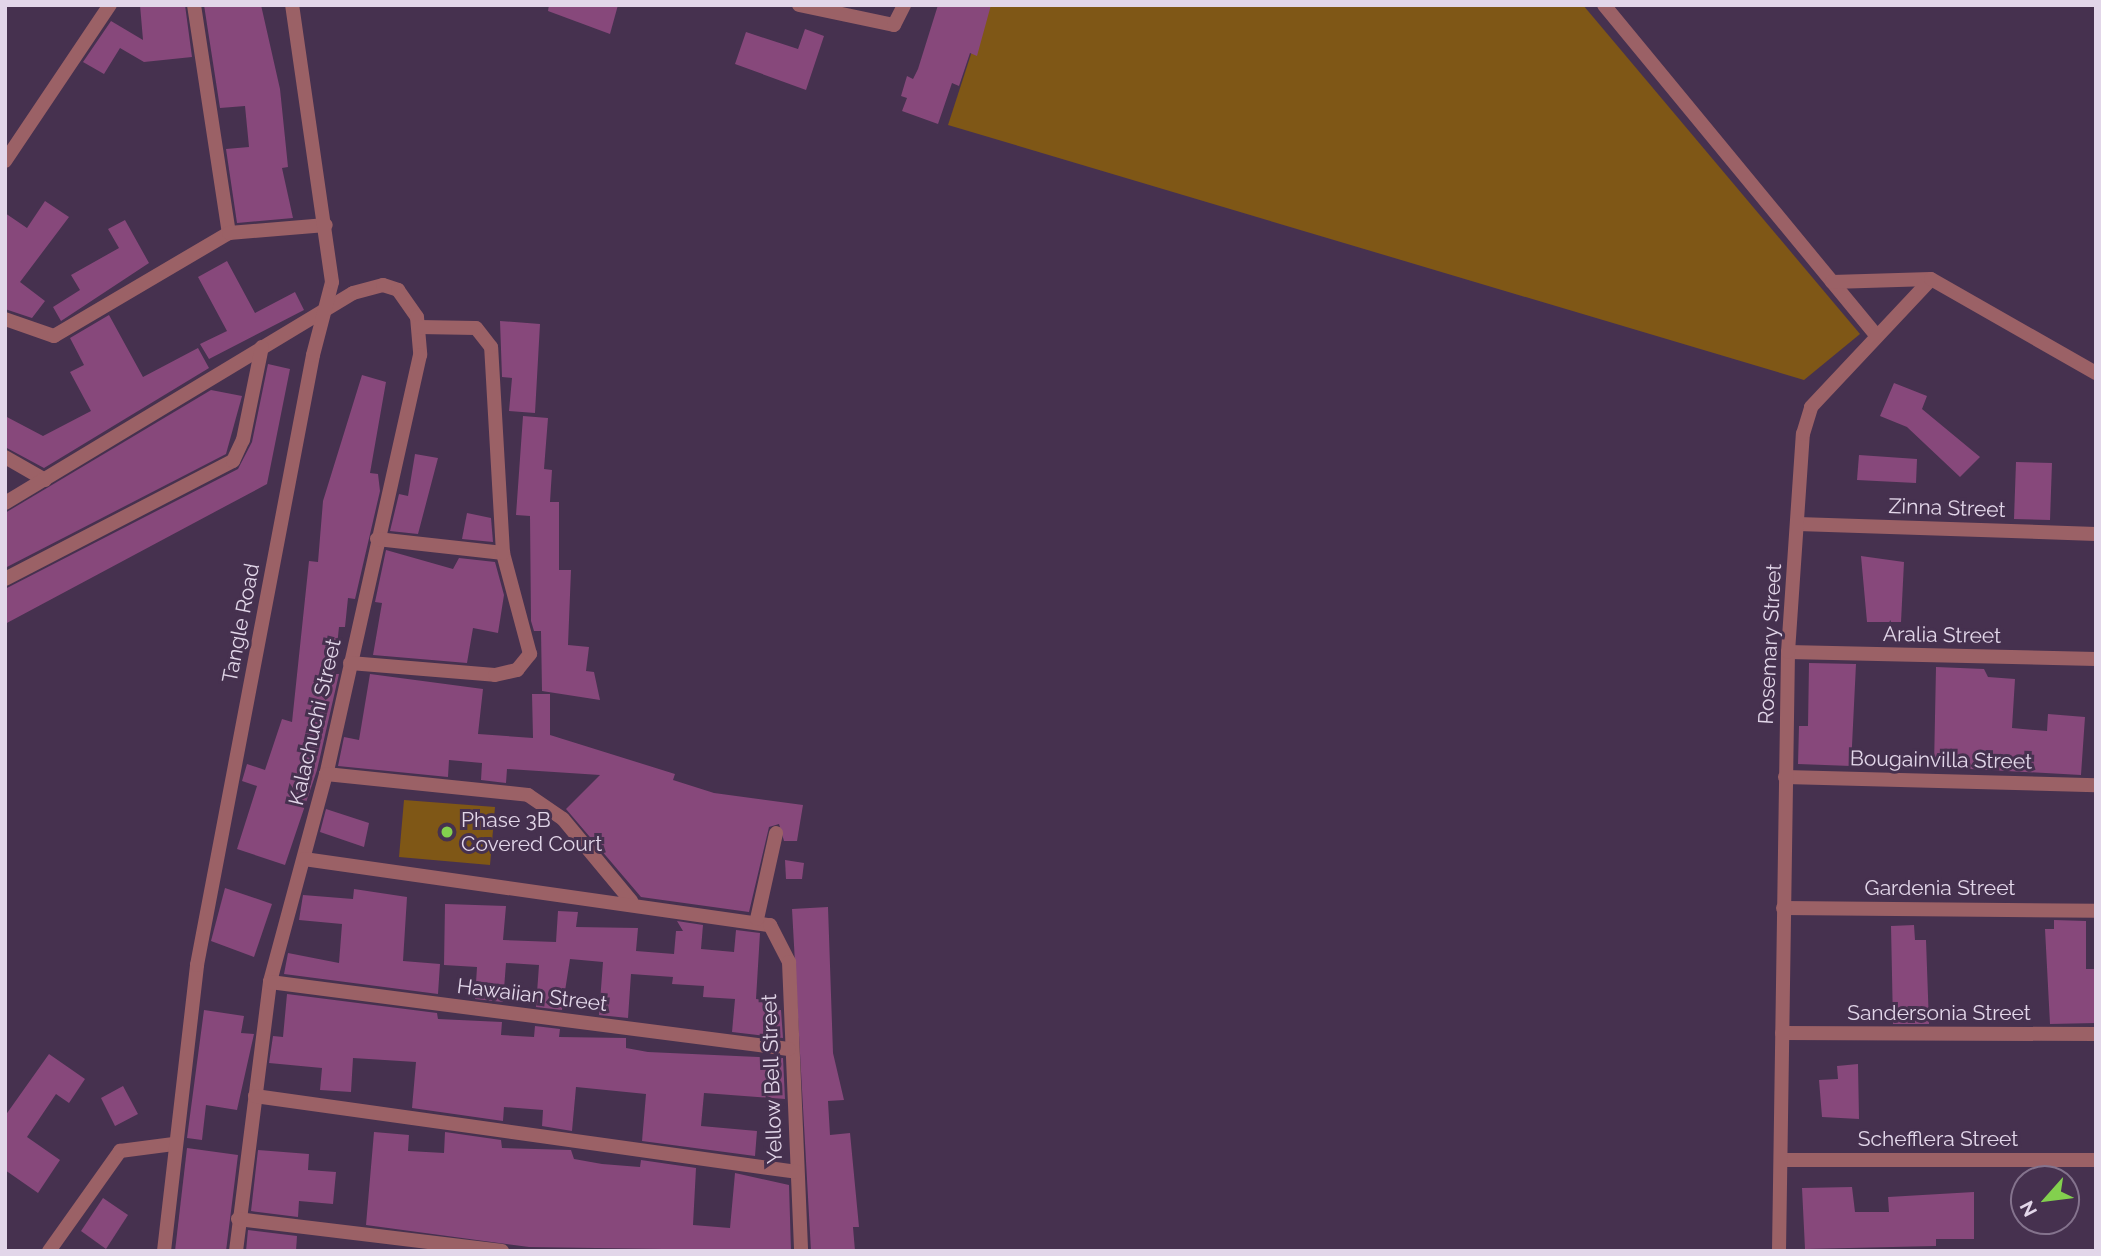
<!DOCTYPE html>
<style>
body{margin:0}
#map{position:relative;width:2101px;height:1256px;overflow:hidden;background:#46314f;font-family:Raleway,sans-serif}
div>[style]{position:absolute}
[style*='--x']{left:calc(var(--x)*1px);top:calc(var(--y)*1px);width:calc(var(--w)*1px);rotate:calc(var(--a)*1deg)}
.green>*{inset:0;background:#7f5716}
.building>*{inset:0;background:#87487b}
.minor>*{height:14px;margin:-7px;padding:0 7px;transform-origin:7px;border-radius:7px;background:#9b6166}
.tertiary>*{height:14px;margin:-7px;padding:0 7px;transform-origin:7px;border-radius:7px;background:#9b6166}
.dots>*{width:19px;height:19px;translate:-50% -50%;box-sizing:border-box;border:4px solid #46314f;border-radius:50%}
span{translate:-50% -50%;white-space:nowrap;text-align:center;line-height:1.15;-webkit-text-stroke:6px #46314f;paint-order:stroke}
.street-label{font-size:21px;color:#e2d6e9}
.poi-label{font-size:21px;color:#e2d6e9}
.left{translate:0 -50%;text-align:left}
.frame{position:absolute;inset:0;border:7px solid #e2d6e9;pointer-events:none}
.north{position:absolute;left:2010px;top:1165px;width:70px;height:70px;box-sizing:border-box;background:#46314f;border:2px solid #84738d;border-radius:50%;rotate:242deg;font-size:19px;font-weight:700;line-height:28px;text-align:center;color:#e2d6e9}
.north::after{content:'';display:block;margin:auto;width:24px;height:32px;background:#83d04e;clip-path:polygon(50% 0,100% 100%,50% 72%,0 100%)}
</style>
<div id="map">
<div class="green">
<i style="clip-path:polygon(987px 5px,1583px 5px,1860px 334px,1804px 380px,948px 125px)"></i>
<i style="clip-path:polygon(404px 800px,495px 807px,490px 865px,399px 857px)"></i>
</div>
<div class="building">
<i style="clip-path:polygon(140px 5px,185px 5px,192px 57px,144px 62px,120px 48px,104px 74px,83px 62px,111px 21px,143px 40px)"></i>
<i style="clip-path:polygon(204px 5px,261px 5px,280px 89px,288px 167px,282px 168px,293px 218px,237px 223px,226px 149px,249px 147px,245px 106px,220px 108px)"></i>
<i style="clip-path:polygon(549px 5px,618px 5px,610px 34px,548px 11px)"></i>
<i style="clip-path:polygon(938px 5px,991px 5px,977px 56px,970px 53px,959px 86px,952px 83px,938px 124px,902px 111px,907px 98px,901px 96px,907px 76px,913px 79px,918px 69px)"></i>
<i style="clip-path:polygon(805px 29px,824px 36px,806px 90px,735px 64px,746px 32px,798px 49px)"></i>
<i style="clip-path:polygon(45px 201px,69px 217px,20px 282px,45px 301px,32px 318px,5px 309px,5px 213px,27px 228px)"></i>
<i style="clip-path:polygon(125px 220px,149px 263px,61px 321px,53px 307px,80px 290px,71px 275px,119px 248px,108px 229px)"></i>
<i style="clip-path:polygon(227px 261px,255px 313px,295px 292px,304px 310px,209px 359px,200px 344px,227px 331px,198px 277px)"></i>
<i style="clip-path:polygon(109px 315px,143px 377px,198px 348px,209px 368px,44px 468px,5px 447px,5px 416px,43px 436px,91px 411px,70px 372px,84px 365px,70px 338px)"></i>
<i style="clip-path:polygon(500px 321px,540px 324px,535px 413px,509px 411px,512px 378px,502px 377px)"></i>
<i style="clip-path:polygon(268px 364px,290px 369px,267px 484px,5px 624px,5px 589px,238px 469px,252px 442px)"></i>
<i style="clip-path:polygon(362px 375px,386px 382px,370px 473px,378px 474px,380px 491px,355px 599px,348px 598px,345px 627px,339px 627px,334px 674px,339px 674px,317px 770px,285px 865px,237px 849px,257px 786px,242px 781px,247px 764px,265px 770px,282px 719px,292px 722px,309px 561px,318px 562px,323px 501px)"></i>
<i style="clip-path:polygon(1894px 383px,1927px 396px,1922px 409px,1980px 457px,1960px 477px,1907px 427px,1880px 416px)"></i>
<i style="clip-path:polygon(211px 390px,242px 396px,226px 454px,5px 568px,5px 513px)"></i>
<i style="clip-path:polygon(523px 416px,548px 418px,544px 469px,552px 470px,550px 502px,559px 502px,559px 570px,571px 570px,568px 645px,589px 647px,586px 671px,594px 672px,600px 700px,542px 691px,541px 631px,534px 631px,531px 621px,530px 516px,516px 515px)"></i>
<i style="clip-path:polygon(415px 454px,438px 458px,418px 534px,390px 531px,399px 494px,408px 496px)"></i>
<i style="clip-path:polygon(1859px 455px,1917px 459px,1916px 483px,1857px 480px)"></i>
<i style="clip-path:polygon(2016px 462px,2052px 463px,2050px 520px,2014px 519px)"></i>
<i style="clip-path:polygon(467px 513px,491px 518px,493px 542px,462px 539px)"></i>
<i style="clip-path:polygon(386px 550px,453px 569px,459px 558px,495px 562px,504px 595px,498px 633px,473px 628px,467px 663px,373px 655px,382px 603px,375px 602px)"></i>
<i style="clip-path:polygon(1861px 556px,1904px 562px,1901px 622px,1867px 622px)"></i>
<i style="clip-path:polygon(1809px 663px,1856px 664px,1851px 766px,1798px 764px,1799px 726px,1808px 726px)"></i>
<i style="clip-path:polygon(1936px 667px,1984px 669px,1988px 677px,2015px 679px,2012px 728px,2047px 731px,2048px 714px,2085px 717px,2081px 775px,1934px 767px)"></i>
<i style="clip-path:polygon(370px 674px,483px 689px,478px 734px,533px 738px,532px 694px,550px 694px,550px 735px,675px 774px,673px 780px,714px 793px,803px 805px,797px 841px,784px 841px,779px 824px,769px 827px,749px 912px,641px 897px,566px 809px,600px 775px,507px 769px,506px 783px,481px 780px,482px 763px,449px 760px,448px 777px,338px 766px,344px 737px,359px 740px)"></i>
<i style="clip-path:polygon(326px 809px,369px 823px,364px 847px,320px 832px)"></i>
<i style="clip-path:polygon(785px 860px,804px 863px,802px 879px,786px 879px)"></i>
<i style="clip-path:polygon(225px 888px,272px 904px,254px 957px,211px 941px)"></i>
<i style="clip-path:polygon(354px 889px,407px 897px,403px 961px,440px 964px,438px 994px,284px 974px,288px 953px,339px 963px,342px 924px,299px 920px,303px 895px,353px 899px)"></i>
<i style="clip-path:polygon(445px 904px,506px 906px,503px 940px,556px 942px,558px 911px,578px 912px,576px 927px,638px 928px,636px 951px,674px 954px,676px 931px,683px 931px,677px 921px,703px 925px,701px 949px,734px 952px,736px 930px,760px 933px,756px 999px,764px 1000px,763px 1011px,781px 1010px,783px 1038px,732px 1032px,735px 999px,703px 997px,704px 986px,672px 984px,673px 977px,631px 974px,628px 1018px,599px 1015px,603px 962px,570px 959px,562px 1010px,536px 1007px,539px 965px,506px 963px,503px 1002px,475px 999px,477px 967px,444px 965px)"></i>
<i style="clip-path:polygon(828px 907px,833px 1053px,844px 1100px,828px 1101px,830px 1135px,850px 1133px,859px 1227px,853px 1227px,855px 1251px,811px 1251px,792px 909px)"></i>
<i style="clip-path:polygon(2054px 920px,2086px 921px,2086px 969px,2096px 969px,2096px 1023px,2050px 1024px,2045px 929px,2054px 929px)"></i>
<i style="clip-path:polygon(1914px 925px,1915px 940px,1926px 940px,1929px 1024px,1893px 1024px,1891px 926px)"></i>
<i style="clip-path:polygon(287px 994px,437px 1013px,438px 1019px,502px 1022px,501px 1035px,534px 1037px,535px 1026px,560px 1029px,559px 1037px,626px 1038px,626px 1048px,648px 1052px,783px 1058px,785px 1099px,704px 1093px,701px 1126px,757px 1131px,755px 1156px,642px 1141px,646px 1094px,576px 1087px,572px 1131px,542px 1126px,543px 1110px,504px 1107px,503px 1121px,412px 1108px,416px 1062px,353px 1058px,351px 1092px,320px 1090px,322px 1068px,269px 1063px,273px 1036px,283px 1037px)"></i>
<i style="clip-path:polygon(204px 1010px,244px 1016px,241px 1033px,254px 1034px,237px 1110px,206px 1105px,202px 1140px,187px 1138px)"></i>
<i style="clip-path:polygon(49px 1054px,85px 1079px,69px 1103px,56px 1094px,27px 1137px,60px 1160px,38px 1193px,5px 1170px,5px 1116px)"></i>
<i style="clip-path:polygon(1858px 1064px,1859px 1119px,1822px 1117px,1819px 1080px,1838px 1079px,1837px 1066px)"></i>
<i style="clip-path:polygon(123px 1086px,138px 1114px,115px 1126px,101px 1098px)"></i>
<i style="clip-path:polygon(374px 1132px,409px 1135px,408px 1151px,444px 1153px,445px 1132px,501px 1140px,502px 1148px,571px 1150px,574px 1159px,602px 1164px,640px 1167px,641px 1160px,696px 1168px,693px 1225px,730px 1228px,735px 1173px,789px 1185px,791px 1251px,529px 1247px,366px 1225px)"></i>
<i style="clip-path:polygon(187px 1148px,238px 1155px,226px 1251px,175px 1251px)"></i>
<i style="clip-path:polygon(258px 1150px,309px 1154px,308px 1170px,336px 1172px,333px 1204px,299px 1201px,298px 1217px,251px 1211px)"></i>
<i style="clip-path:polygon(1852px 1187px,1855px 1212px,1889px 1212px,1888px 1197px,1974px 1192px,1974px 1239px,1936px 1239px,1936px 1246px,1805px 1249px,1802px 1188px)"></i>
<i style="clip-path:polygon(103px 1198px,128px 1215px,106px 1249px,81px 1231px)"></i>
<i style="clip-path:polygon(248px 1230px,297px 1236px,296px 1251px,246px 1251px)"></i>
</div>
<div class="minor">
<i style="--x:194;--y:5;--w:231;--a:81.3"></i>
<i style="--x:799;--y:5;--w:97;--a:11.9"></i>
<i style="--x:894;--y:25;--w:22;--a:-63"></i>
<i style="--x:1604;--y:5;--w:425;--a:50.5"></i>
<i style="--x:5;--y:161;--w:188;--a:-56.1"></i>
<i style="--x:1832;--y:282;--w:99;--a:-1.7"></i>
<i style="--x:5;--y:319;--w:52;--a:19.1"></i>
<i style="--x:54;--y:336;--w:203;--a:-30.5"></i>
<i style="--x:229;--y:233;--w:97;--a:-4.7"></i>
<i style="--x:5;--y:457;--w:46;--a:29.9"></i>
<i style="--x:5;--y:503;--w:406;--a:-31.1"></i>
<i style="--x:353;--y:293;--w:31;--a:-15"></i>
<i style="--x:383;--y:285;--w:16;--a:18"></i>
<i style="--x:398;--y:290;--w:33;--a:55"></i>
<i style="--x:417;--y:317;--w:38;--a:85"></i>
<i style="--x:420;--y:355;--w:429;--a:102.6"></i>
<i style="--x:326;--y:774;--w:215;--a:105.1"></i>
<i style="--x:270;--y:982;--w:271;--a:97.2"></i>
<i style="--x:1798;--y:524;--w:298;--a:1.9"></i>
<i style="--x:377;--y:539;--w:127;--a:6.3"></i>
<i style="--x:5;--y:579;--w:257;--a:-27.4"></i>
<i style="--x:233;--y:461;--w:23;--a:-65"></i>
<i style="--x:243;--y:440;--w:95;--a:-78.5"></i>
<i style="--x:1788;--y:652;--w:308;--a:1.3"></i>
<i style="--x:350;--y:663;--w:145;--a:4.7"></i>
<i style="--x:495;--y:675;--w:23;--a:-13"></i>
<i style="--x:517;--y:670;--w:21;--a:-51"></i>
<i style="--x:530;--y:654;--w:105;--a:-105"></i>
<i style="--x:503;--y:553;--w:206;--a:-93.3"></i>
<i style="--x:491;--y:347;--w:24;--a:-128"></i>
<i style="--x:476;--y:328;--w:57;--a:-179"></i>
<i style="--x:326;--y:774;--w:203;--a:5.9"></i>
<i style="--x:528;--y:795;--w:42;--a:34.4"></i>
<i style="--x:563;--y:819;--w:107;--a:50.3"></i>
<i style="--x:1785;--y:777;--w:311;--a:1.5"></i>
<i style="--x:304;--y:859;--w:471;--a:8.1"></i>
<i style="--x:770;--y:925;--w:42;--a:62.8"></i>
<i style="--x:789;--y:962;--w:289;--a:87.6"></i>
<i style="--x:1783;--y:908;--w:313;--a:0.5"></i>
<i style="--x:757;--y:919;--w:88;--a:-77.5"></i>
<i style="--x:270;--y:982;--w:523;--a:7.36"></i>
<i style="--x:1782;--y:1033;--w:314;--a:0.2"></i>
<i style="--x:255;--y:1096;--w:547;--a:7.98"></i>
<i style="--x:1781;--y:1160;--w:315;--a:0"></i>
<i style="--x:238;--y:1219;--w:266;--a:6.9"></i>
<i style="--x:49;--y:1251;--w:123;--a:-54.6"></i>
<i style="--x:120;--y:1151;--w:54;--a:-7.4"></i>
<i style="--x:1779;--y:1251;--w:599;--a:-89.14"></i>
<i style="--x:1788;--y:652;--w:219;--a:-86.1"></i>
<i style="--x:1803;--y:434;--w:28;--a:-73"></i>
<i style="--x:1811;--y:407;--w:175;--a:-46.8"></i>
<i style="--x:1931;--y:279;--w:190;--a:29.7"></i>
</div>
<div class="tertiary">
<i style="--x:164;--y:1251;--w:288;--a:-83.4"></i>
<i style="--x:197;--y:965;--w:621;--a:-79.23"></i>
<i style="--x:313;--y:355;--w:75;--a:-75.4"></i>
<i style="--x:332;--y:282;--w:280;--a:-98.2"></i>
</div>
<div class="dots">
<i style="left:447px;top:832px;background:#83d04e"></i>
</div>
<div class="street-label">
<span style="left:1947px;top:508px;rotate:2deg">Zinna Street</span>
<span style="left:241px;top:623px;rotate:-79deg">Tangle Road</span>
<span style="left:1942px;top:635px;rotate:1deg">Aralia Street</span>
<span style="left:1770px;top:644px;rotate:-87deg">Rosemary Street</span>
<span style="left:315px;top:722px;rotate:-77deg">Kalachuchi Street</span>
<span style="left:1941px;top:760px;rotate:1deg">Bougainvilla Street</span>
<span style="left:1940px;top:888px">Gardenia Street</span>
<span style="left:532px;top:995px;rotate:7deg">Hawaiian Street</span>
<span style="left:1939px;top:1013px">Sandersonia Street</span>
<span style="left:772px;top:1079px;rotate:-92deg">Yellow Bell Street</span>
<span style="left:1938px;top:1139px">Schefflera Street</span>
</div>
<div class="poi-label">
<span class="left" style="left:461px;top:832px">Phase 3B<br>Covered Court</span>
</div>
<div class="frame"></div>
<div class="north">N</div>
</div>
